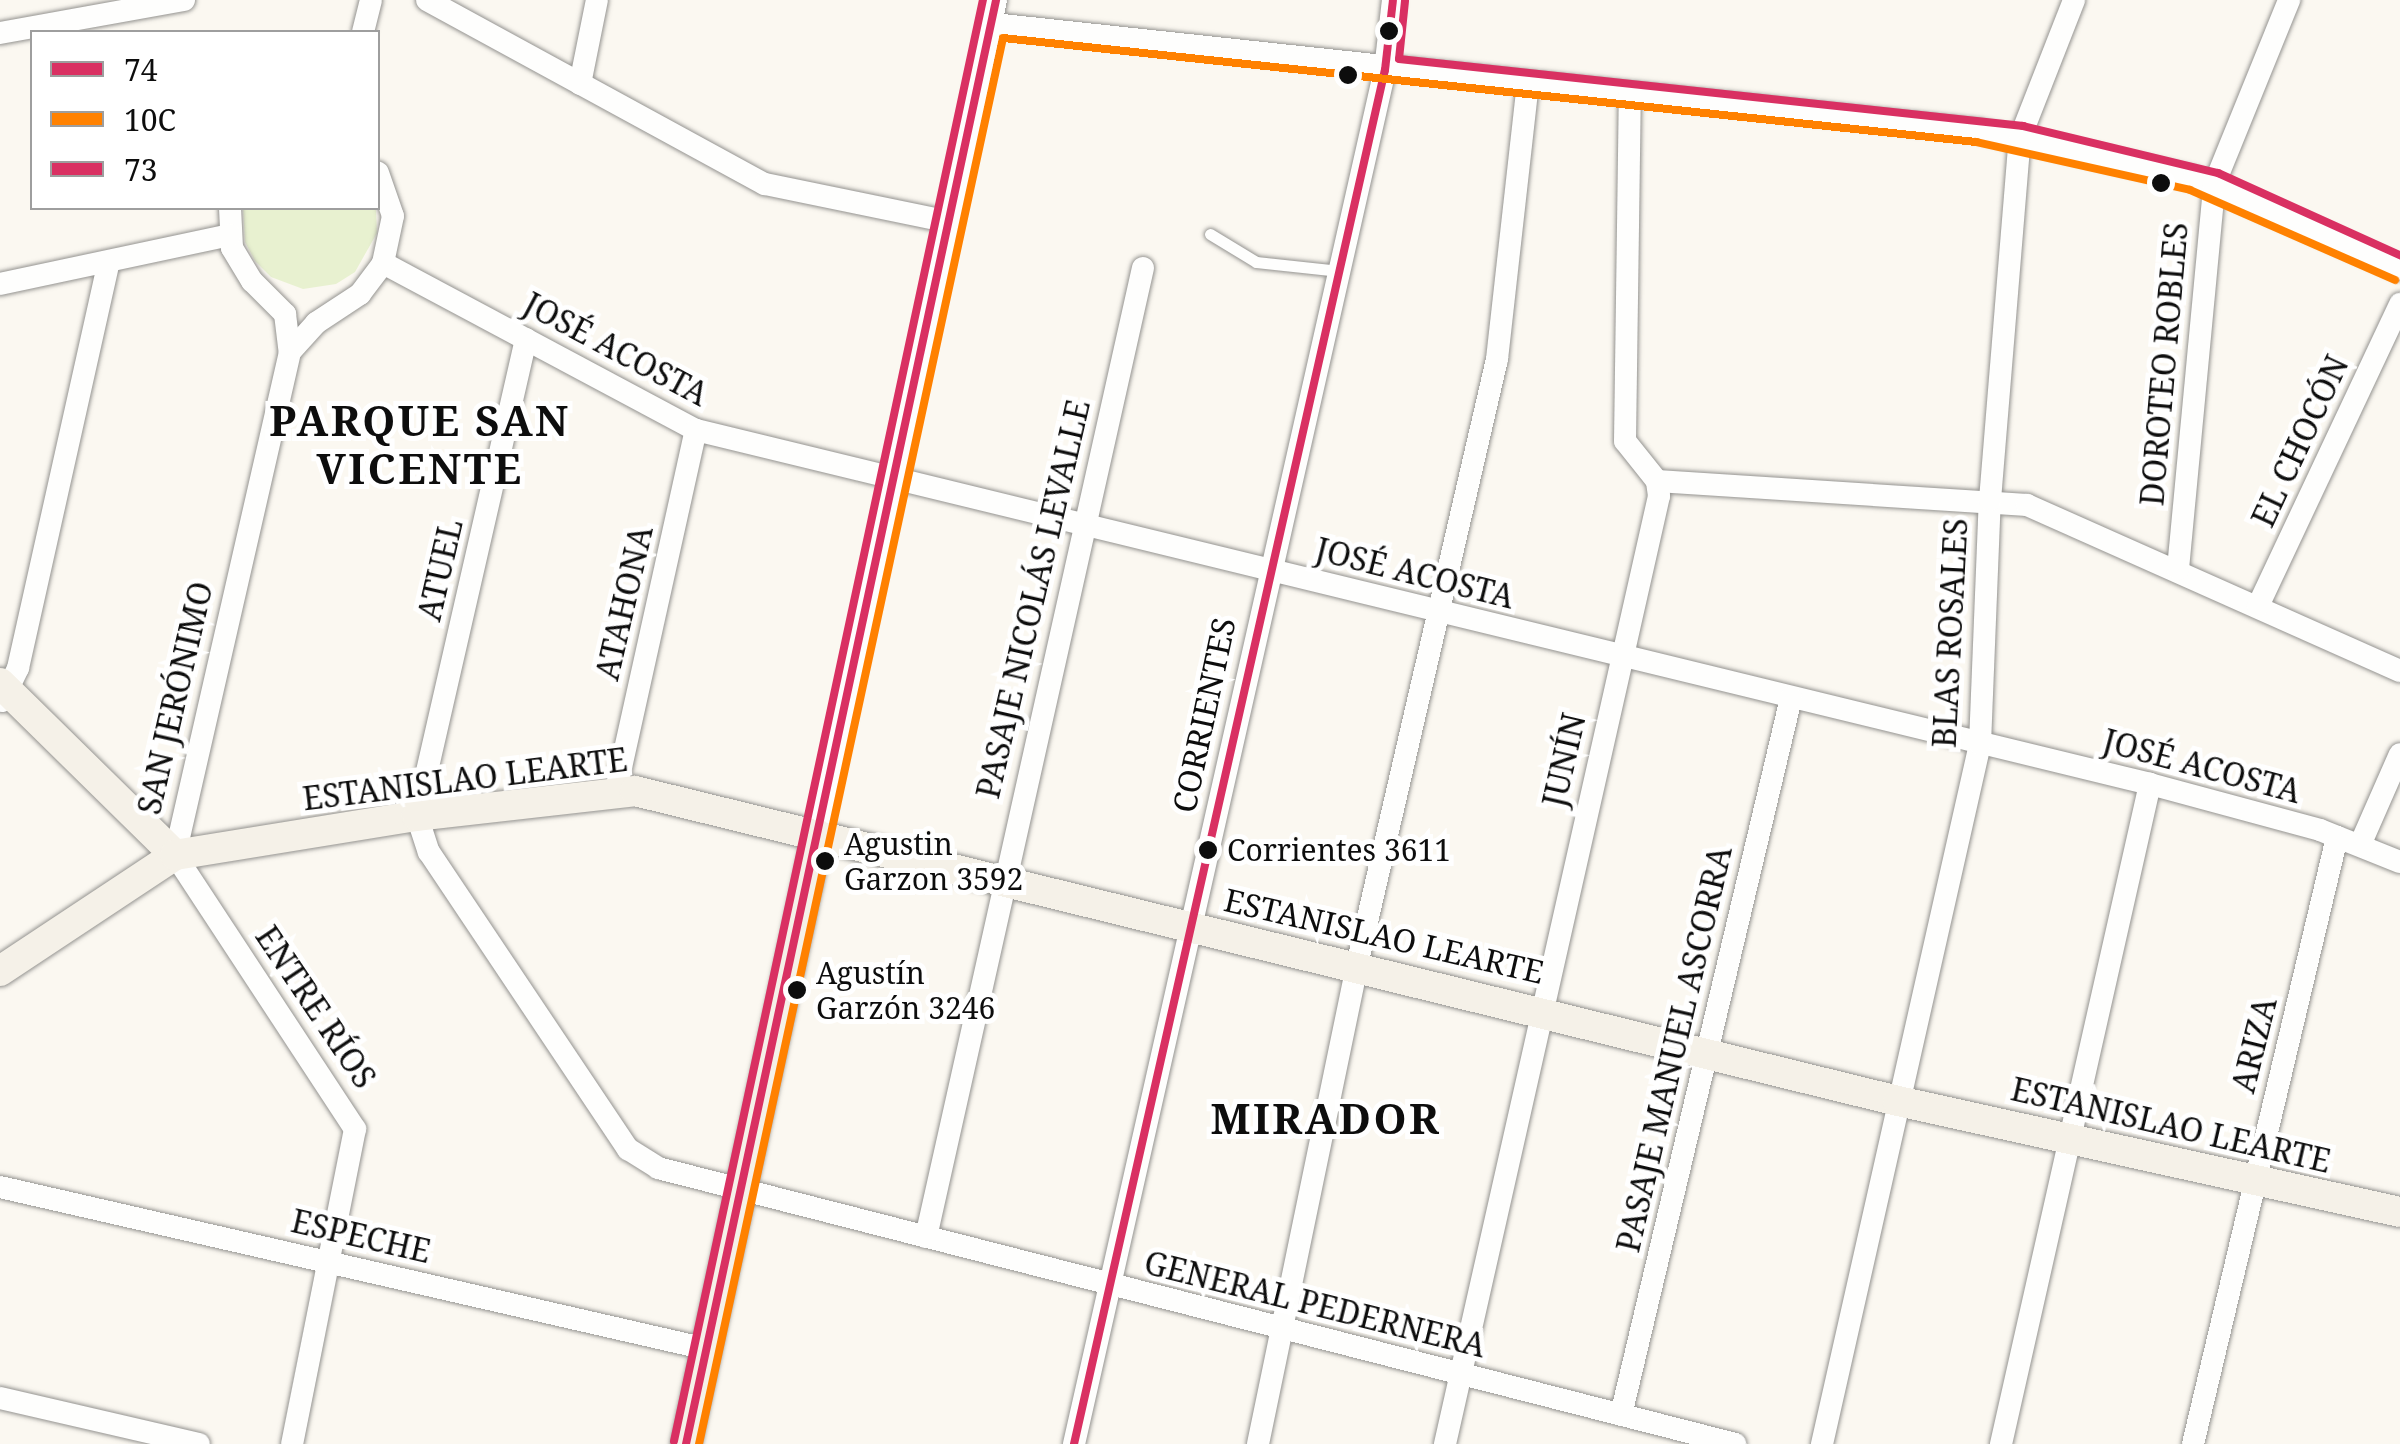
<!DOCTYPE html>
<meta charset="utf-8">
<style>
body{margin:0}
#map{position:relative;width:2400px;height:1444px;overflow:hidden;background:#fbf8f1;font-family:"Noto Serif",serif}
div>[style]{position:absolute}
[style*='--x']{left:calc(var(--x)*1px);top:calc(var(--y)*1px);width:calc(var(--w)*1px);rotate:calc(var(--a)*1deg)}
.green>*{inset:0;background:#e8f1d0}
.roads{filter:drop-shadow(0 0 2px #949390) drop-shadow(0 0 2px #949390)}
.lane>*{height:11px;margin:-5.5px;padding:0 5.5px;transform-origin:5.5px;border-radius:5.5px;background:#fefefd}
.street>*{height:22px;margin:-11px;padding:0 11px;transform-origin:11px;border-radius:11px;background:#fefefd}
.secondary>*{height:30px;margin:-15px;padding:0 15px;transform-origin:15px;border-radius:15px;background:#f5f1e8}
.bus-1>*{height:8px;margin:-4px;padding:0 4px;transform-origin:4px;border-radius:4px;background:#d93062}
.bus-2>*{height:8px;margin:-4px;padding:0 4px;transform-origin:4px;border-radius:4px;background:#ff8100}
.bus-3>*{height:8px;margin:-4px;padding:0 4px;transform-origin:4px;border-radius:4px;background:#d93062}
.dots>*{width:28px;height:28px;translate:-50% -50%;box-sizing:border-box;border:5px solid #fff;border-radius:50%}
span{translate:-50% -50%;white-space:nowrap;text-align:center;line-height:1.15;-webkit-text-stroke:10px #fff;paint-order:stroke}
.bus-label{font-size:30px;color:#0d0d0d}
.left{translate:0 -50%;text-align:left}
.street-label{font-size:32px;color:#0d0d0d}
.district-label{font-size:42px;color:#0d0d0d;font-weight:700;letter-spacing:2.5px}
.legend{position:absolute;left:30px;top:30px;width:350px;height:180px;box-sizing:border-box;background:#fff;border:2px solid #9e9e9e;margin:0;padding:12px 18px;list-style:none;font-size:30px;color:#0d0d0d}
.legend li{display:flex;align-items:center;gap:20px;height:50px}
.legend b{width:50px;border:2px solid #9e9e9e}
</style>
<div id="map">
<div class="green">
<i style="clip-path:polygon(243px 208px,376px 208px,377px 233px,355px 272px,336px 284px,303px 289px,271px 277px,255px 261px,245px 242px)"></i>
</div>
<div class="roads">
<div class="lane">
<i style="--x:1210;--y:234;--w:54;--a:31.3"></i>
<i style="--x:1256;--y:262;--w:84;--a:6.1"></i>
</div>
<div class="street">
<i style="--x:427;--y:0;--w:385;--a:28.6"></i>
<i style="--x:765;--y:184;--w:189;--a:11.6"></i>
<i style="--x:993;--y:24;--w:991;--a:6.14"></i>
<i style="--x:1978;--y:130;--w:221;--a:12.5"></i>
<i style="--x:2194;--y:178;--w:225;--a:23.8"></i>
<i style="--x:363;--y:32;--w:33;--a:-76"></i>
<i style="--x:0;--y:33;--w:187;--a:-10.2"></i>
<i style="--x:580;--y:84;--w:86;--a:-78.6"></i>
<i style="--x:230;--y:208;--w:40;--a:87.1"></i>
<i style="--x:232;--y:248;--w:39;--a:59"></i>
<i style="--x:252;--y:281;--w:47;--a:45"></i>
<i style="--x:285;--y:314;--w:38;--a:83"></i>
<i style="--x:290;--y:352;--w:516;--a:102.88"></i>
<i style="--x:175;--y:855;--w:328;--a:56.7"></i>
<i style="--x:355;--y:1129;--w:321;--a:101.3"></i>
<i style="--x:383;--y:263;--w:355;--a:28.1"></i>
<i style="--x:696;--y:430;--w:1496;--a:13.68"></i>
<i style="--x:2150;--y:784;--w:176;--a:15.1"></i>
<i style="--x:2320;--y:830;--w:86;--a:21.8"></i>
<i style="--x:0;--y:284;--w:235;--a:-12"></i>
<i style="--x:526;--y:339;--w:489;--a:102.9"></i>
<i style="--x:417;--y:816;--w:38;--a:72"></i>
<i style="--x:429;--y:852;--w:358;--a:56.2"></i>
<i style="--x:628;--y:1149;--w:36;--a:32"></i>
<i style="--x:658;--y:1168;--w:1112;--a:14.37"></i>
<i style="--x:290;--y:352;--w:39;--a:-48"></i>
<i style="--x:316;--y:323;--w:53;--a:-33.4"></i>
<i style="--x:360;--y:294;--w:39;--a:-53"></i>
<i style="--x:383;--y:263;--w:48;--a:-78"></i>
<i style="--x:393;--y:216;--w:46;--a:-109.2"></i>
<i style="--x:1657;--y:481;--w:371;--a:3.7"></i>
<i style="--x:2027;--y:505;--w:408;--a:24"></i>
<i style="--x:2178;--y:569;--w:386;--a:-84.6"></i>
<i style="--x:2214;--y:185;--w:200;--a:-67.9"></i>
<i style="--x:2258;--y:606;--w:334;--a:-64.8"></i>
<i style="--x:2;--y:701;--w:37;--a:-64"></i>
<i style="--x:18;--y:668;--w:413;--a:-77.4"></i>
<i style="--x:616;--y:790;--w:369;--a:-77.5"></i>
<i style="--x:818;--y:835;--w:854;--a:-77.97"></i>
<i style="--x:2360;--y:845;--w:99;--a:-66.3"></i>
<i style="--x:0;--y:1187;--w:725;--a:12.91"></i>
<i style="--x:926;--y:1237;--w:993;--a:-77.38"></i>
<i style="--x:0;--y:1398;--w:204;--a:13"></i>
<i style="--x:1621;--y:1415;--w:737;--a:-76.66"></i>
<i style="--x:1074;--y:1444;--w:1409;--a:-77.25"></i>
<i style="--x:1385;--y:70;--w:70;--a:-83.5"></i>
<i style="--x:1258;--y:1444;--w:489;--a:-78.3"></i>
<i style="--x:1357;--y:965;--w:622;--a:-76.99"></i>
<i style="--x:1497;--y:359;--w:277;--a:-83.6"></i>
<i style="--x:1445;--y:1444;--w:972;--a:-77.28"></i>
<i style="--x:1659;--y:496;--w:15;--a:-98"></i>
<i style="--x:1657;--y:481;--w:51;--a:-128.7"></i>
<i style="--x:1625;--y:441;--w:346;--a:-89.2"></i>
<i style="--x:1822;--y:1444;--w:718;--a:-77.28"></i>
<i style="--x:1980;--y:744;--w:244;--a:-87.7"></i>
<i style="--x:1990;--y:500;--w:363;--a:-85.3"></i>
<i style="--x:2020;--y:138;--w:148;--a:-68.6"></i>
<i style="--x:2001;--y:1444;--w:677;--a:-77.28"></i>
<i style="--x:2193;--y:1444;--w:624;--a:-76.65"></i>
</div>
<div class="secondary">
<i style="--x:0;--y:683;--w:245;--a:44.5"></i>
<i style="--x:0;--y:971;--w:210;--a:-33.5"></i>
<i style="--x:175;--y:855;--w:245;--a:-9.2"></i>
<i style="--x:417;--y:816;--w:219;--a:-6.5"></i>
<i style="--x:635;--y:791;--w:1300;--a:13.79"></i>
<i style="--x:1898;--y:1101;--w:514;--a:12.47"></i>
<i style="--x:686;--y:1444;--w:623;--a:-77.77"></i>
</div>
</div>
<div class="bus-1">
<i style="--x:686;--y:1444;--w:1477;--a:-77.88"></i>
<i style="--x:1074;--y:1444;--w:1409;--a:-77.25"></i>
<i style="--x:1385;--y:70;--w:70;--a:-83.5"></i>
</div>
<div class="bus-2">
<i style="--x:699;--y:1444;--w:1438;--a:-77.8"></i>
<i style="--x:1003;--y:38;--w:979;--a:6.1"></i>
<i style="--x:1976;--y:142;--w:219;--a:12.6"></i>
<i style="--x:2190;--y:190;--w:224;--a:23.7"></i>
</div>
<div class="bus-3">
<i style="--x:1405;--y:1;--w:58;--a:95.9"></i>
<i style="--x:1399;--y:59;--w:628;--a:6.13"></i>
<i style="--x:2023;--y:126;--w:201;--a:13.6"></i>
<i style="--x:2218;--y:173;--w:200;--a:24.3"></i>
<i style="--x:674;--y:1441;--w:1474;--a:-77.9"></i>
</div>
<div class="dots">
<i style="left:1389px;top:31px;background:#0d0d0d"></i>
<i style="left:1348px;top:75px;background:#0d0d0d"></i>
<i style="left:2161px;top:183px;background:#0d0d0d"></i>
<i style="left:1208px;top:850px;background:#0d0d0d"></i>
<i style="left:825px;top:861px;background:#0d0d0d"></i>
<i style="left:797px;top:990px;background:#0d0d0d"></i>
</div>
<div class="bus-label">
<span class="left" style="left:844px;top:861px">Agustin<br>Garzon 3592</span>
<span class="left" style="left:1227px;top:850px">Corrientes 3611</span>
<span class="left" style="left:816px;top:990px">Agustín<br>Garzón 3246</span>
</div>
<div class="street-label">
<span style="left:616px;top:349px;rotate:28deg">JOSÉ ACOSTA</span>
<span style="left:2164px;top:364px;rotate:-85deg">DOROTEO ROBLES</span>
<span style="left:2300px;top:441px;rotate:-65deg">EL CHOCÓN</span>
<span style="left:440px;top:570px;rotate:-77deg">ATUEL</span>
<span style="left:1415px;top:573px;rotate:14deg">JOSÉ ACOSTA</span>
<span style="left:1033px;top:599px;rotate:-77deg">PASAJE NICOLÁS LEVALLE</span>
<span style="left:624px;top:603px;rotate:-77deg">ATAHONA</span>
<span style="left:1950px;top:633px;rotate:-87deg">BLAS ROSALES</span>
<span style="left:175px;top:698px;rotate:-77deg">SAN JERÓNIMO</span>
<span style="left:1204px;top:715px;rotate:-78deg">CORRIENTES</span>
<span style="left:1564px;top:760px;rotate:-77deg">JUNÍN</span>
<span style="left:2202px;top:766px;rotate:15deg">JOSÉ ACOSTA</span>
<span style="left:465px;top:779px;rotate:-7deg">ESTANISLAO LEARTE</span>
<span style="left:1384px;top:936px;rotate:13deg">ESTANISLAO LEARTE</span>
<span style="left:316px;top:1007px;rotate:56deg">ENTRE RÍOS</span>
<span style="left:2254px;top:1045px;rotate:-76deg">ARIZA</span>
<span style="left:1674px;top:1049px;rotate:-77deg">PASAJE MANUEL ASCORRA</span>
<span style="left:2171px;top:1125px;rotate:13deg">ESTANISLAO LEARTE</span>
<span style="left:361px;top:1236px;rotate:13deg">ESPECHE</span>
<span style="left:1315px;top:1304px;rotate:14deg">GENERAL PEDERNERA</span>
</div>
<div class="district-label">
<span style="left:420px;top:444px">PARQUE SAN<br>VICENTE</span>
<span style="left:1326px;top:1118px">MIRADOR</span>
</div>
<ul class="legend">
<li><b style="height:12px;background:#d93062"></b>74</li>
<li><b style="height:12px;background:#ff8100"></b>10C</li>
<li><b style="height:12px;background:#d93062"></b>73</li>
</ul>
</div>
